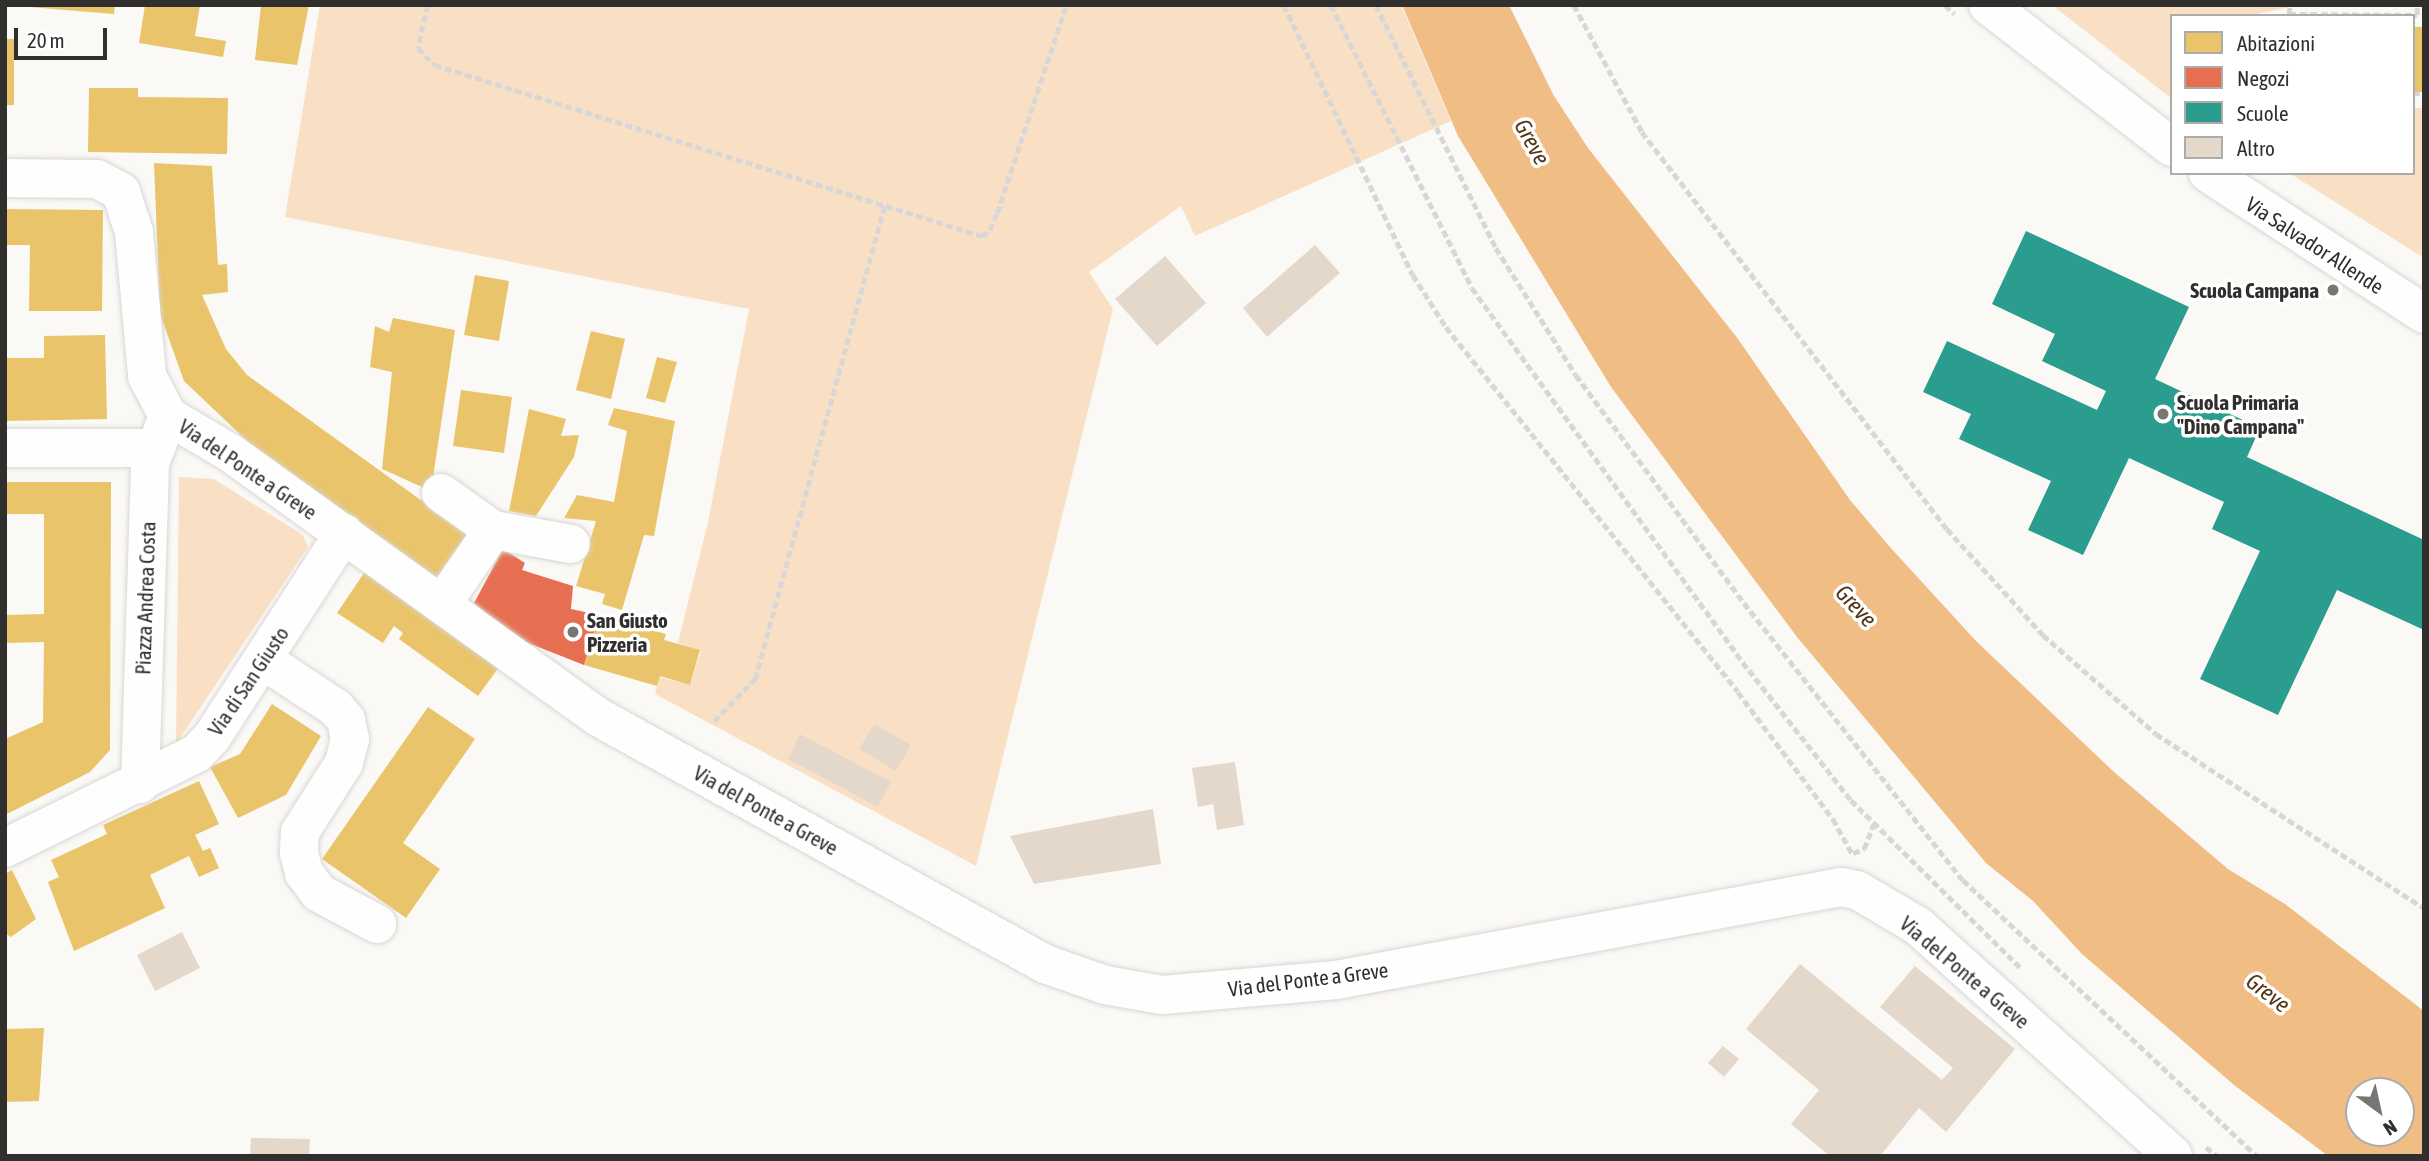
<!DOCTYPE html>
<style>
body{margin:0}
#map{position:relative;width:2429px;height:1161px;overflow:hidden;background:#fbf9f6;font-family:"Asap Condensed",sans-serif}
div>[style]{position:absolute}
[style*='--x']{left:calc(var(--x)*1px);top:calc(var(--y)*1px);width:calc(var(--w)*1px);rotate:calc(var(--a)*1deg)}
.green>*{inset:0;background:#f9e0c4}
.water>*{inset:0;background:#f0be85}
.homes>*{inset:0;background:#e9c46a}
.shops>*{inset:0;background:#e76f51}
.schools>*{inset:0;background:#2a9d8f}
.building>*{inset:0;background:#e4d8cb}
.path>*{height:4.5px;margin-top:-2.25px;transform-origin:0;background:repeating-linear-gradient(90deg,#d8d7d7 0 7px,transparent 0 10.5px)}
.roads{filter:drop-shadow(0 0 2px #d8d6d4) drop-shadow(0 0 2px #d8d6d4)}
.minor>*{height:38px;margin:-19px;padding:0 19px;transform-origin:19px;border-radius:19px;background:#fefefe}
.dots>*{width:19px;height:19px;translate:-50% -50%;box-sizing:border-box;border:4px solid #fff;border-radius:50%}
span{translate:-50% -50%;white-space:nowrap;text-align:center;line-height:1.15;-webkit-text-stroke:7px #fff;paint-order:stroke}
.street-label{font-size:21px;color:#312f2d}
.poi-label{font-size:21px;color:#312f2d;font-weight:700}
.right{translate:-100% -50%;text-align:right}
.left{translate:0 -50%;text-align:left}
.water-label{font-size:23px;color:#533615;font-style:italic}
.frame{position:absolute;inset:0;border:7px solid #312f2d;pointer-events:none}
.legend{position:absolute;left:2170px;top:14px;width:245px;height:161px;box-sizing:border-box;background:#fff;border:2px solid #adacab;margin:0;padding:9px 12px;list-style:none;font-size:21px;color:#312f2d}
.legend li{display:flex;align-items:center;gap:14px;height:35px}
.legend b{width:35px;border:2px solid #adacab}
.north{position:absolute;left:2345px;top:1077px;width:70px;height:70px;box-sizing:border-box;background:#fff;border:2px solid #adacab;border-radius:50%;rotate:147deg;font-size:19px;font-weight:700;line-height:28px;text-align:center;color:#312f2d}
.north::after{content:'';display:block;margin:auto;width:24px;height:32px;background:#787673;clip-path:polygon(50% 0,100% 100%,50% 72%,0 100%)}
.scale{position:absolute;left:14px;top:28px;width:93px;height:32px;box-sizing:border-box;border:4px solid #312f2d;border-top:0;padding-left:9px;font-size:21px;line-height:24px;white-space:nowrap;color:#312f2d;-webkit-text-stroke:5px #fff;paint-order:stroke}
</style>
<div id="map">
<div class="green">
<i style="clip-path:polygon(320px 5px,1401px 5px,1451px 121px,1195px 236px,1181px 206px,1089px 272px,1113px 309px,976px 866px,655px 694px,659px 677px,690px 685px,701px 651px,678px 643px,708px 522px,749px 309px,285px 217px)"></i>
<i style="clip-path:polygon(2052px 5px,2299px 5px,2248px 16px,2172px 16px,2172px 99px)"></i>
<i style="clip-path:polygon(2413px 108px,2424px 108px,2424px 258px,2289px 173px,2413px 173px)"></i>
<i style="clip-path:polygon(179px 477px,214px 479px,303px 535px,308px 547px,176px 744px)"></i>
</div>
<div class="water">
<i style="clip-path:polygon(evenodd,1402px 5px,1509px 5px,1554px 96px,1588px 148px,1738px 339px,1850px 500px,1889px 546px,1976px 641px,2114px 772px,2228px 869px,2285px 904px,2424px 1011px,2424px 1156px,2328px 1156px,2234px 1085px,2082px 954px,2033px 901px,1986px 863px,1797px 637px,1611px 387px,1458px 136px,1402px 5px,2359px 1091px,2401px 1091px,2401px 1133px,2359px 1133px,2359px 1091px)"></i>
</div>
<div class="homes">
<i style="clip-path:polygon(5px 5px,115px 5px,114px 14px)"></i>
<i style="clip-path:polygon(145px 5px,200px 5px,195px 36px,226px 41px,223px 57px,139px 43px)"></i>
<i style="clip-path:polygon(261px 5px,309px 5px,297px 65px,255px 60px)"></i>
<i style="clip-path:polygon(2413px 27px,2424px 27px,2424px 92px,2413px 92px)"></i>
<i style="clip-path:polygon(5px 39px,14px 39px,14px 105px,5px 105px)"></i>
<i style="clip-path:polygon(89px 88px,138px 88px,138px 97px,228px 98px,227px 154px,88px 152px)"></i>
<i style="clip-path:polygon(154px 163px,212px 166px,218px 265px,227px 264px,228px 292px,202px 295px,226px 349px,247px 375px,468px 534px,438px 578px,266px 459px,184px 381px,160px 314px)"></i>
<i style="clip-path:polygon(5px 209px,103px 210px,102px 311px,29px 311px,30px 245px,5px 245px)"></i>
<i style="clip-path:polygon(475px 275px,509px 281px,499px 341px,464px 335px)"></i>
<i style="clip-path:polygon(393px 318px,455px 330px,431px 491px,382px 469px,392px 372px,370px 367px,375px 326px,389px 332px)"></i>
<i style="clip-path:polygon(591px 331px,625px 339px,611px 399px,576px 390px)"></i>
<i style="clip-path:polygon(105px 335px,107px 419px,5px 421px,5px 358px,44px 358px,44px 336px)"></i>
<i style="clip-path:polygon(657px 357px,677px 362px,665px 403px,646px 398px)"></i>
<i style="clip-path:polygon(461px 390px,512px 397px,504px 453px,453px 446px)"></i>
<i style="clip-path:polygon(614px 408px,675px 421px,654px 536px,644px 535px,622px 610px,602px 604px,605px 594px,576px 586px,596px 521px,564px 518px,577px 495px,614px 502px,627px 431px,608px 425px)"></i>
<i style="clip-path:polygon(529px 409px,566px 419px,561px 436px,579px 435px,574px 457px,536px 516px,509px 511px)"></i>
<i style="clip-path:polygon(5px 482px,111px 482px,110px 750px,90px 772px,5px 815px,5px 739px,43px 722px,44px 642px,5px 643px,5px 615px,44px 614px,44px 514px,5px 514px)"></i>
<i style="clip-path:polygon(368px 567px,502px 663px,478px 696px,399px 639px,403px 633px,394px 626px,383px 643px,337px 613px)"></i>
<i style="clip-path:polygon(599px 615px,666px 634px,664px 640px,700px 650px,690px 685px,660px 676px,657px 686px,584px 665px)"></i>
<i style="clip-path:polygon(272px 704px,321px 736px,286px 795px,238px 818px,210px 767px,240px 754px)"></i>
<i style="clip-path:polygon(428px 707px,475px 739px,403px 843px,440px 869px,406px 918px,322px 859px)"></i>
<i style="clip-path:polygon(199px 781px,219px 824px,195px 835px,203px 851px,210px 848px,219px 868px,199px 877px,189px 856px,150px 875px,165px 908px,74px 951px,48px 882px,59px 877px,51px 860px,107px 834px,103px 825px)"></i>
<i style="clip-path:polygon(12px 870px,36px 919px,11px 937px,5px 933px,5px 874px)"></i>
<i style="clip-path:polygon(44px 1028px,39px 1101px,5px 1102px,5px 1029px)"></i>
</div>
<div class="shops">
<i style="clip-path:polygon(503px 549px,525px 563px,522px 570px,573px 586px,571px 609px,599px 615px,584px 665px,518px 639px,474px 603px)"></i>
</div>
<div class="schools">
<i style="clip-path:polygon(2026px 231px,2189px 307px,2155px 379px,2260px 428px,2247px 457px,2424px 540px,2424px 630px,2337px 590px,2278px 715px,2200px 679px,2260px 551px,2212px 529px,2224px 502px,2129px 458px,2083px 555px,2028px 530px,2051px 481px,1959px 439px,1971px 414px,1923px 392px,1947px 341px,2097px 410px,2106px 391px,2042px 361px,2055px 334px,1992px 304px)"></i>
</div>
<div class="building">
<i style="clip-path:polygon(1315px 245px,1340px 273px,1267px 337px,1243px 308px)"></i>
<i style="clip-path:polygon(1165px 256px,1206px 303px,1157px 346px,1115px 299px)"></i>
<i style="clip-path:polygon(874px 724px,911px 745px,896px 771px,859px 749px)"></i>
<i style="clip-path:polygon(800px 734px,891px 782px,878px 807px,788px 759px)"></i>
<i style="clip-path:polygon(1235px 762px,1244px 825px,1217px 830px,1213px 804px,1198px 807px,1192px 768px)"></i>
<i style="clip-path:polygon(1153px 809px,1161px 864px,1034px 884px,1010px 836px)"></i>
<i style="clip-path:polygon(182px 932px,200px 968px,155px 991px,137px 955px)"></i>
<i style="clip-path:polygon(1800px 964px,1942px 1080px,1953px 1068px,1880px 1007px,1915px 966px,2015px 1049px,1946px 1132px,1919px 1108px,1880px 1156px,1830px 1156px,1791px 1124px,1819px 1090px,1746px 1029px)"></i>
<i style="clip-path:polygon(1723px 1046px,1739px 1059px,1724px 1077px,1708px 1063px)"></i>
<i style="clip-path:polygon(251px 1138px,310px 1139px,309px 1156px,250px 1156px)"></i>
</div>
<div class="path">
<i style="--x:428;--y:5;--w:44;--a:103.1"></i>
<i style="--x:418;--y:48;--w:24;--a:45"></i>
<i style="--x:435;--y:65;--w:573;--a:17.36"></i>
<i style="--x:982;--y:236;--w:10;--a:-37"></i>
<i style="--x:990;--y:230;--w:18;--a:-68"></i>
<i style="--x:997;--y:213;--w:219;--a:-71.6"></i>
<i style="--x:1284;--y:5;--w:299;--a:64.5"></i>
<i style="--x:1413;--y:275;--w:62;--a:57.6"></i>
<i style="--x:1446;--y:327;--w:467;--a:51.3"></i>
<i style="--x:1738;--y:692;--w:159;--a:53.2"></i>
<i style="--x:1833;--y:819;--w:41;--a:60.9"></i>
<i style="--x:1331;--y:5;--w:316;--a:63.5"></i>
<i style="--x:1472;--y:288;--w:472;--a:54.1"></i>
<i style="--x:1749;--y:670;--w:165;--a:51.9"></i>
<i style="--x:1851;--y:800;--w:239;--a:44.7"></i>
<i style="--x:1376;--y:5;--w:271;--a:63.7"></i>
<i style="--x:1496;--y:248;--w:150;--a:57.8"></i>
<i style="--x:1576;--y:375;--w:283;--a:53.6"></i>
<i style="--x:1744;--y:603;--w:353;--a:51.7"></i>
<i style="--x:1963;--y:880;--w:403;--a:43.2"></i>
<i style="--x:1574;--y:5;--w:144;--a:61.8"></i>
<i style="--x:1642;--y:132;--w:501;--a:52.47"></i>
<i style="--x:1947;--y:529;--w:143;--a:47.8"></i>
<i style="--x:2043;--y:635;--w:150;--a:41.2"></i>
<i style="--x:2156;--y:734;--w:320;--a:33"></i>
<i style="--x:1945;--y:5;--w:13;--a:42"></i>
<i style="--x:2289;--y:14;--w:128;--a:0.4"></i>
<i style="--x:2417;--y:15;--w:10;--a:-90"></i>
<i style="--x:2289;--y:15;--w:10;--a:-84"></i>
<i style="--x:2413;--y:94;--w:11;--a:0"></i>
<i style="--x:714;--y:721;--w:59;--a:-45.7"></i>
<i style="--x:755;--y:679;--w:490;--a:-74.7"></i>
<i style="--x:1853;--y:853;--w:12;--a:-20"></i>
<i style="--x:1864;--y:849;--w:26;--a:-69"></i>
<i style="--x:2206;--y:1147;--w:14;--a:39"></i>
</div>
<div class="roads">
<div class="minor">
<i style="--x:1988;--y:5;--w:232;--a:37.7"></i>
<i style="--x:2208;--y:173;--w:258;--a:33.1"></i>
<i style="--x:5;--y:178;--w:92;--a:0.6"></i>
<i style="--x:97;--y:179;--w:27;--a:28"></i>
<i style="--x:121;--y:192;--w:42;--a:72"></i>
<i style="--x:134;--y:232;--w:145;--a:84.8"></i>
<i style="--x:147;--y:376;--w:45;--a:62.3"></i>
<i style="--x:168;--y:416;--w:74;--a:30.7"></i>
<i style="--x:232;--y:454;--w:451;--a:35.7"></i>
<i style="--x:598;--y:717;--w:511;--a:28.92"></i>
<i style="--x:1045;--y:964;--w:64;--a:19.3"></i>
<i style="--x:1105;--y:985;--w:58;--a:10"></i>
<i style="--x:1162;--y:995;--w:175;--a:-4.9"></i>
<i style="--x:1336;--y:980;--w:513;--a:-10.43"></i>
<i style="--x:1841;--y:887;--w:16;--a:11"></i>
<i style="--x:1857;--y:890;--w:71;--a:30.5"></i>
<i style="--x:1918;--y:926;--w:343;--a:42"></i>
<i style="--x:5;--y:448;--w:151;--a:0"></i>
<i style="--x:441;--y:493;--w:64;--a:35.4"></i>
<i style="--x:493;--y:530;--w:90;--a:124.6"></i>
<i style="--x:493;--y:530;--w:79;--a:10.2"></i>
<i style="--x:263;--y:660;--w:87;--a:33.3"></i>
<i style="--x:336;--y:708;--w:16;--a:50"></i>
<i style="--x:346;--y:720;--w:19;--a:78"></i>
<i style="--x:350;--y:739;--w:25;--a:104"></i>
<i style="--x:344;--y:763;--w:82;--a:122.5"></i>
<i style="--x:300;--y:832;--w:21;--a:93"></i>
<i style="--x:299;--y:853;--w:21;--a:76"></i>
<i style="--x:304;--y:873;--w:25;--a:53"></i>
<i style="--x:319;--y:893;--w:66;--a:28.1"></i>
<i style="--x:140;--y:784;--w:321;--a:-88.2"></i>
<i style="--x:150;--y:463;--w:50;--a:-69"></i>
<i style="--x:5;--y:848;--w:214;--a:-26.3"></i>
<i style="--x:197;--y:753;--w:22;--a:-47"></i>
<i style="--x:212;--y:737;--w:243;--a:-57.1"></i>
</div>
</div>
<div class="dots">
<i style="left:2333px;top:290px;background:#787673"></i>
<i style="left:2163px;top:414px;background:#787673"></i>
<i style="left:573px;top:632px;background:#787673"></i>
</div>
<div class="street-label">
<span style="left:2315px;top:245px;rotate:33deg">Via Salvador Allende</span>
<span style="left:248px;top:469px;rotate:34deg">Via del Ponte a Greve</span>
<span style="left:145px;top:598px;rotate:-88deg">Piazza Andrea Costa</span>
<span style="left:248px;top:681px;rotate:-56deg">Via di San Giusto</span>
<span style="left:766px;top:810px;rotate:29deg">Via del Ponte a Greve</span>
<span style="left:1965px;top:972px;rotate:40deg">Via del Ponte a Greve</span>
<span style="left:1308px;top:979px;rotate:-7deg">Via del Ponte a Greve</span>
</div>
<div class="poi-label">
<span class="right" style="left:2319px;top:290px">Scuola Campana</span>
<span class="left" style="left:2177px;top:414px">Scuola Primaria<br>"Dino Campana"</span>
<span class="left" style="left:587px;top:632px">San Giusto<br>Pizzeria</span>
</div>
<div class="water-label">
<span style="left:1532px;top:142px;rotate:61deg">Greve</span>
<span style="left:1856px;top:606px;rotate:47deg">Greve</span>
<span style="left:2268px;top:993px;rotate:38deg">Greve</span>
</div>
<div class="frame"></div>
<ul class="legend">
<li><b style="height:19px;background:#e9c46a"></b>Abitazioni</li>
<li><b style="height:19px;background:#e76f51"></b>Negozi</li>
<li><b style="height:19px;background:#2a9d8f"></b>Scuole</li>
<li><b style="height:19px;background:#e4d8cb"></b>Altro</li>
</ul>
<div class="north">N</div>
<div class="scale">20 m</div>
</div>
